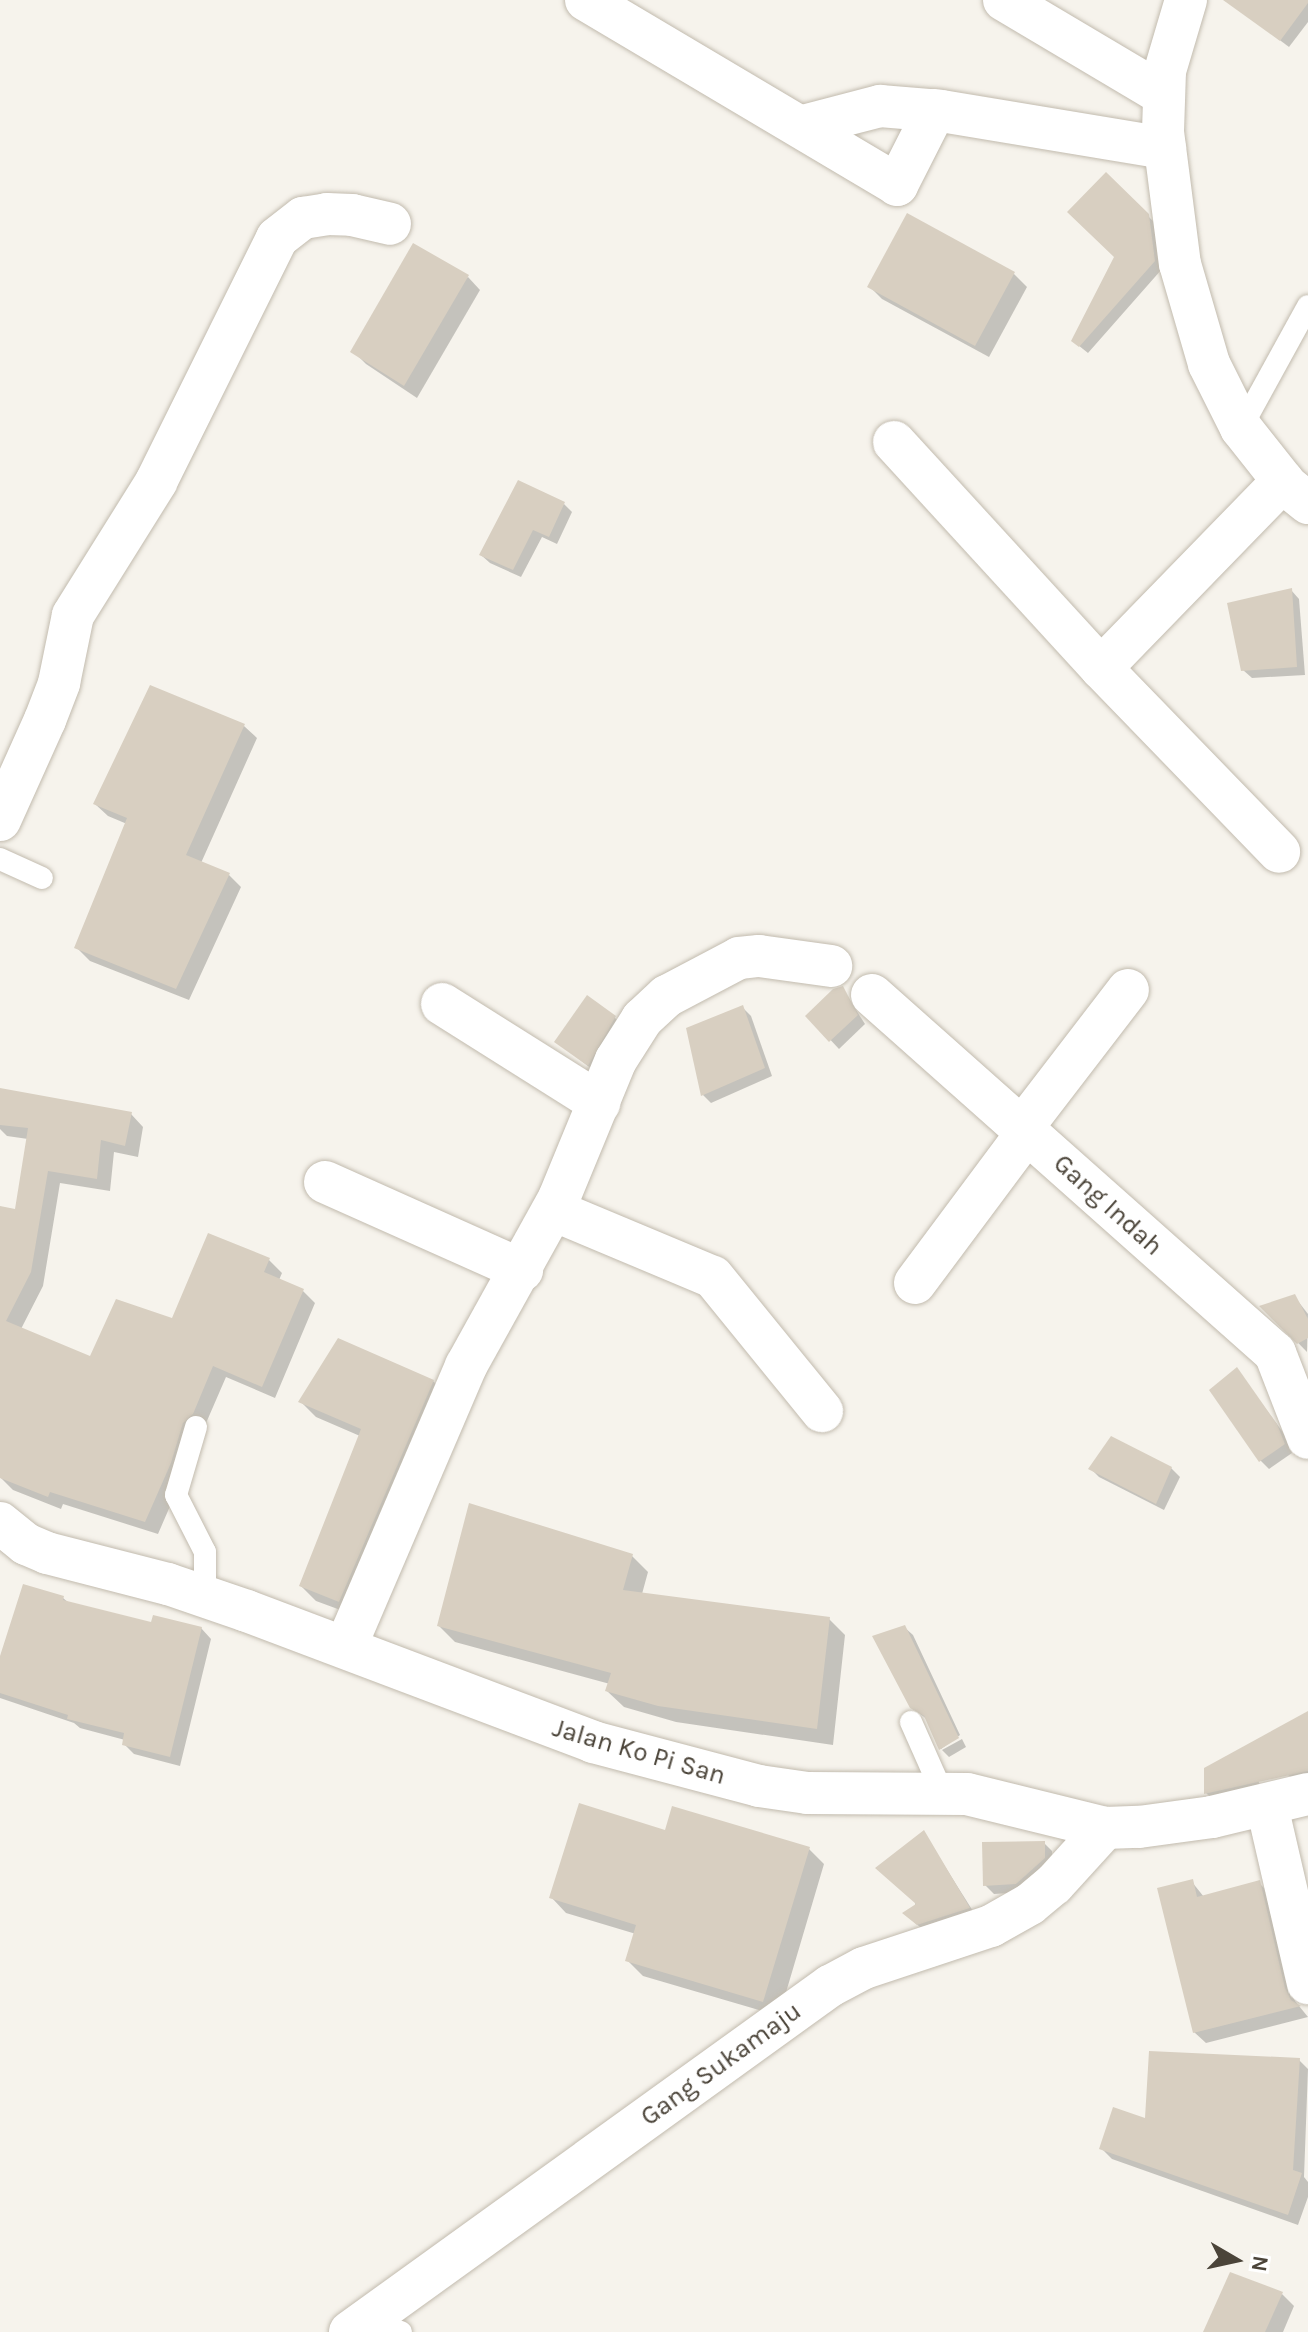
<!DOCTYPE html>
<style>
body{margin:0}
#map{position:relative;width:1308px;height:2332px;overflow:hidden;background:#f6f3ec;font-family:Karla,sans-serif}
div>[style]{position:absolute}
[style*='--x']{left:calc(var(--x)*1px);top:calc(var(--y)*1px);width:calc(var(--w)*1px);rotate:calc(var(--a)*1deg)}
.shadow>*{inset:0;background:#0003}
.building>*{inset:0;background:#d8cfc1}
.roads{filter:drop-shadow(0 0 2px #c2bbae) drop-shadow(0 0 2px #c2bbae)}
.service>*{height:22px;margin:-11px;padding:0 11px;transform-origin:11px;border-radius:11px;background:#fff}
.minor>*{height:42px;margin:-21px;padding:0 21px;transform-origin:21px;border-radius:21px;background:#fff}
span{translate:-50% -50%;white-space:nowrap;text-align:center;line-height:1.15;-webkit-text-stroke:8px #fff;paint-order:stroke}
.street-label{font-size:26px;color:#4b4439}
.north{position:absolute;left:1196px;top:2220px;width:80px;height:80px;-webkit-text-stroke:6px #fff;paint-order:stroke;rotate:99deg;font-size:22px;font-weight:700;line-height:32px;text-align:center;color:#4b4439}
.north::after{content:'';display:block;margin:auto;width:28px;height:36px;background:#4b4439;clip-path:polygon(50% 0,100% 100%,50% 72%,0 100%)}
</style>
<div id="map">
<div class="shadow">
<i style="clip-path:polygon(1254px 0,1308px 0,1308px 22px,1289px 47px,1244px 13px)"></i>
<i style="clip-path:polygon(1106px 175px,1156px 224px,1162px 269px,1088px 353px,1073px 341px,1116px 257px)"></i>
<i style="clip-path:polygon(1014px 274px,1027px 287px,989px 357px,882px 299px,870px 287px)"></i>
<i style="clip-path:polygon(468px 277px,480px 290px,417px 398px,366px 364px,353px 351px)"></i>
<i style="clip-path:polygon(564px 504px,572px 512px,557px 544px,542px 537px,521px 577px,490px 563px,481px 555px)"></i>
<i style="clip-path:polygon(1291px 590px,1299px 599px,1305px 675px,1252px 678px,1243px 670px)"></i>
<i style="clip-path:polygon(151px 688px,244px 726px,257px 738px,201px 863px,229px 875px,241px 887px,189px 1000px,90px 961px,77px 948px,127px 824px,108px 816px,95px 804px)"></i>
<i style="clip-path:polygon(842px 988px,865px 1024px,839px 1049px,808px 1016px)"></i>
<i style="clip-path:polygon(743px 1008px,751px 1016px,772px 1076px,711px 1103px,703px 1095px)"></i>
<i style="clip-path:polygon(614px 1017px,623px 1026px,597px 1073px,557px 1042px)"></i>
<i style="clip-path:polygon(0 1090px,131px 1114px,143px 1127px,138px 1157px,114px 1152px,110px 1191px,60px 1183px,43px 1286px,21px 1329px,91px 1358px,173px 1320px,209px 1235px,269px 1260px,282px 1273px,279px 1280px,302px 1290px,315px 1303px,275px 1398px,226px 1377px,158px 1534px,63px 1504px,61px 1509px,13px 1490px,0 1477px,0 1208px,17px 1212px,28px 1139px,7px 1136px,0 1129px)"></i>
<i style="clip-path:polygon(1294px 1296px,1308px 1314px,1307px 1352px,1263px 1307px)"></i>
<i style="clip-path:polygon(1237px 1370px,1285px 1435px,1292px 1453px,1269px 1469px,1260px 1460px)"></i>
<i style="clip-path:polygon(433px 1381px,448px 1396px,354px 1615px,316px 1601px,301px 1586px,360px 1436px,316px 1417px,301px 1402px)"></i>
<i style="clip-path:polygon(1090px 1468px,1171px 1468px,1180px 1477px,1164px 1510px,1099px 1477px)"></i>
<i style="clip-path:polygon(632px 1556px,648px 1572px,642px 1594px,829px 1619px,845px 1635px,833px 1745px,676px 1722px,624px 1707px,607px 1691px,610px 1684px,455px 1642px,439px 1626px)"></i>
<i style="clip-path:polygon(63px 1598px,69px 1603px,152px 1624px,201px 1628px,211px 1639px,180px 1766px,134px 1754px,124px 1744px,125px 1740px,80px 1728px,74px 1723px,0 1698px,0 1663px)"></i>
<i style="clip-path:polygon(904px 1627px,913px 1635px,960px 1735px,941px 1749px,928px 1720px,911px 1707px)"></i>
<i style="clip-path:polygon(1308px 1713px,1308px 1784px,1299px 1785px,1287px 1774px)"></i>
<i style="clip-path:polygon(962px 1739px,966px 1747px,949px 1757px,942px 1750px)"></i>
<i style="clip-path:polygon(1253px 1760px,1262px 1794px,1218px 1804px,1206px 1793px)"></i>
<i style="clip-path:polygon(666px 1832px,809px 1849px,824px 1864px,779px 2016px,643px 1976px,628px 1961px,636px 1934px,566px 1913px,551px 1897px)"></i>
<i style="clip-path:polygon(924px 1833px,976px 1916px,927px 1933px,913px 1921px)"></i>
<i style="clip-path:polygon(1044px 1843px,1052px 1851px,1052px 1867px,1025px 1892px,994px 1894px,985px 1885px)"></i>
<i style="clip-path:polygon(1192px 1882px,1204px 1897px,1259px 1883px,1270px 1894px,1295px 2001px,1308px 2017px,1206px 2043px,1194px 2032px)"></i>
<i style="clip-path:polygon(1299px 2060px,1308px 2069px,1304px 2177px,1308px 2182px,1308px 2197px,1298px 2225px,1112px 2159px,1101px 2148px,1147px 2121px)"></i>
<i style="clip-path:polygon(1282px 2294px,1294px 2306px,1283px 2332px,1206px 2332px)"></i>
</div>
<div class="building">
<i style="clip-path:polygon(1223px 0,1308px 0,1308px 3px,1280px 41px)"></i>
<i style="clip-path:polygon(1106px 172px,1149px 214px,1155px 261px,1079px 347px,1071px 341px,1114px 257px,1067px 212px)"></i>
<i style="clip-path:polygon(907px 213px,1015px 272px,975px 346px,867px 287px)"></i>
<i style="clip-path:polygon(413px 243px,469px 275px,404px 386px,350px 352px)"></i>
<i style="clip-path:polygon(518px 480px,565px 502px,549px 537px,533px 530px,513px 570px,479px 555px)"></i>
<i style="clip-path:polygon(1292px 588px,1297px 667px,1241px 671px,1227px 603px)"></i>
<i style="clip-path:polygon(150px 685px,245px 724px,186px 855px,230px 873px,176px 989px,74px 948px,127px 818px,93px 804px)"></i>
<i style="clip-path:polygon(843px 986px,858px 1015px,829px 1042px,805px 1016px,833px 989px)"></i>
<i style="clip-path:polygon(587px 995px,616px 1016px,588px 1066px,554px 1042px)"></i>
<i style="clip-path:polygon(743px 1005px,765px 1068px,701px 1096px,686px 1028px)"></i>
<i style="clip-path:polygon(0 1088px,132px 1112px,125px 1146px,101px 1140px,97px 1179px,48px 1171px,31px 1272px,6px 1321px,90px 1356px,116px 1299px,172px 1318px,208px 1233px,270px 1258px,264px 1272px,304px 1289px,262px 1387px,213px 1366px,193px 1414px,183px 1423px,171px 1463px,145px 1522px,50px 1492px,48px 1497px,0 1478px,0 1206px,15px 1209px,28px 1128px,0 1125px)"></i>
<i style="clip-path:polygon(1295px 1294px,1308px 1319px,1308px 1338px,1297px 1344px,1259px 1306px)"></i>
<i style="clip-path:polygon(338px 1338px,434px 1380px,339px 1602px,299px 1586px,361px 1429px,298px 1402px)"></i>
<i style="clip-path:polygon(1237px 1367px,1277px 1424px,1285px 1444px,1259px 1462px,1209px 1390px)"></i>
<i style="clip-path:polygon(1111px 1436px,1172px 1467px,1156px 1504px,1088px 1469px)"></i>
<i style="clip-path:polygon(469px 1503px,633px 1554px,623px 1590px,830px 1617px,817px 1729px,658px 1706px,605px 1691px,611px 1673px,437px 1626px)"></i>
<i style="clip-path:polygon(23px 1584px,64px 1596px,63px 1600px,151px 1622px,153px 1615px,202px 1627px,170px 1757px,122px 1745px,124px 1733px,67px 1719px,68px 1715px,0 1693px,0 1656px)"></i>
<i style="clip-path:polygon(905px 1625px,959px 1738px,939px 1750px,924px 1716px,910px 1708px,872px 1636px)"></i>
<i style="clip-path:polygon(1308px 1711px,1308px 1771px,1204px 1794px,1204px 1768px)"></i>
<i style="clip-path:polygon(579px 1803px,665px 1830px,672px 1806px,810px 1847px,763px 2002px,625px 1961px,636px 1925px,549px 1898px)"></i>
<i style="clip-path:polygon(924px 1830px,970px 1908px,917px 1925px,902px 1913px,916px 1904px,875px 1868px)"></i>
<i style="clip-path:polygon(1045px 1841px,1045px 1858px,1016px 1884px,983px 1886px,982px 1842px)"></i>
<i style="clip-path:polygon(1193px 1879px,1197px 1897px,1260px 1880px,1285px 1988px,1291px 2000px,1301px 2006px,1193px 2033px,1157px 1888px)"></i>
<i style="clip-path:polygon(1149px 2051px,1300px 2058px,1293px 2170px,1302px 2173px,1288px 2215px,1099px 2149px,1113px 2107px,1145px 2118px)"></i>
<i style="clip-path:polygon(1230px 2272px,1283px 2292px,1265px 2332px,1203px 2332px)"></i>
</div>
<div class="roads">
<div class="service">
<i style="--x:1241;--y:428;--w:139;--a:-61.2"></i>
<i style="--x:0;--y:859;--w:46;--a:24.3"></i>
<i style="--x:196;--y:1427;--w:71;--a:106.4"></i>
<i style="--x:176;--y:1495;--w:64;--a:63"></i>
<i style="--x:205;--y:1552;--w:45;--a:90"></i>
<i style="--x:911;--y:1722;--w:77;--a:66.1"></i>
<i style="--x:366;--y:2320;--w:37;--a:19"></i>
</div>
<div class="minor">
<i style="--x:586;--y:0;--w:362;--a:30.7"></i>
<i style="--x:897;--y:185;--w:84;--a:-63.1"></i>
<i style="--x:1004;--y:0;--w:186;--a:30.7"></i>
<i style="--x:1186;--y:0;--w:74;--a:106.5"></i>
<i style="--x:1165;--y:71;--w:61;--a:91.9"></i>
<i style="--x:1163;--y:132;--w:133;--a:82.7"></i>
<i style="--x:1180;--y:264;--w:104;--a:73.8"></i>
<i style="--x:1209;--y:364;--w:72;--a:63.4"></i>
<i style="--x:1241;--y:428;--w:74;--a:51.6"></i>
<i style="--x:1287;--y:486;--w:27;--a:39"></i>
<i style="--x:803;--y:126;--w:80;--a:-14.6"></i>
<i style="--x:880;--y:106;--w:61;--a:4.7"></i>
<i style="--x:941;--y:111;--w:227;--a:9.4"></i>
<i style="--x:894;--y:442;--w:306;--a:47.5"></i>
<i style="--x:1101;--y:668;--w:256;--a:45.9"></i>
<i style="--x:1101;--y:668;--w:261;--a:-45.8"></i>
<i style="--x:0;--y:820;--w:110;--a:-65.8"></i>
<i style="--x:45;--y:720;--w:40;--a:-69"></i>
<i style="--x:59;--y:683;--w:69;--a:-78.4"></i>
<i style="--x:73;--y:615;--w:157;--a:-58"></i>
<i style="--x:156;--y:482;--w:272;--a:-63.6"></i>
<i style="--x:277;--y:238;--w:33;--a:-38"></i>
<i style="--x:303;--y:218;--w:24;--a:-9"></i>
<i style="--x:327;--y:214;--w:25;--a:2"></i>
<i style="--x:352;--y:215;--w:39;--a:13"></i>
<i style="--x:872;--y:995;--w:539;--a:41.62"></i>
<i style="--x:1275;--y:1353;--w:91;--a:68.8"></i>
<i style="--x:442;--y:1004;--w:186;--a:32.2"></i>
<i style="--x:1022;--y:1128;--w:174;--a:-52.5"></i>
<i style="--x:325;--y:1182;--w:216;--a:24.1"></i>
<i style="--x:553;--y:1210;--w:173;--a:22.7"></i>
<i style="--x:713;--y:1277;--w:173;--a:50.9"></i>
<i style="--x:915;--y:1283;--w:187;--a:-53.3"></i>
<i style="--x:0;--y:1523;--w:33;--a:39"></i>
<i style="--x:26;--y:1544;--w:23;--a:23"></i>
<i style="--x:47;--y:1553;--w:125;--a:14.4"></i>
<i style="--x:168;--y:1584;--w:83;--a:18.9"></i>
<i style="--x:247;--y:1611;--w:370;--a:20.7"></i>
<i style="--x:593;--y:1742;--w:172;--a:14.8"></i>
<i style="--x:759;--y:1786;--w:49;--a:8.3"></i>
<i style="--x:807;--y:1793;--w:160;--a:0.4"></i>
<i style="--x:967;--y:1794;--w:142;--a:13.8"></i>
<i style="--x:1105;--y:1828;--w:34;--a:-2"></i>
<i style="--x:1139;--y:1827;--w:74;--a:-7.8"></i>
<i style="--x:1212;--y:1817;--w:99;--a:-13.5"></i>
<i style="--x:346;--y:1646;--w:305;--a:-66.8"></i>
<i style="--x:466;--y:1366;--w:192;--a:-61"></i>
<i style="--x:559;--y:1198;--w:149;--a:-67.6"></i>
<i style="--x:616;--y:1060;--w:49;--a:-57.6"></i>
<i style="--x:642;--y:1019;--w:34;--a:-43"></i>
<i style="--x:667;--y:996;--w:81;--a:-27.8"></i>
<i style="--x:739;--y:958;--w:20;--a:-6"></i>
<i style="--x:759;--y:956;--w:73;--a:7.9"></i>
<i style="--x:1267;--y:1806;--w:182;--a:77"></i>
<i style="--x:350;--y:2332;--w:592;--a:-35.79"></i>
<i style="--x:830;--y:1986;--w:38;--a:-28"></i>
<i style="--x:864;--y:1968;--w:134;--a:-18.3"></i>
<i style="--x:991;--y:1926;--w:45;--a:-29.4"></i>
<i style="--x:1030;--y:1904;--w:31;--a:-40"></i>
<i style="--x:1054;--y:1884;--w:76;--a:-47.7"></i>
</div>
</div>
<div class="street-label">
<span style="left:1108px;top:1205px;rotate:42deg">Gang Indah</span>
<span style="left:639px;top:1752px;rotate:16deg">Jalan Ko Pi San</span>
<span style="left:721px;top:2064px;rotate:-36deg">Gang Sukamaju</span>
</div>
<div class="north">N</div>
</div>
